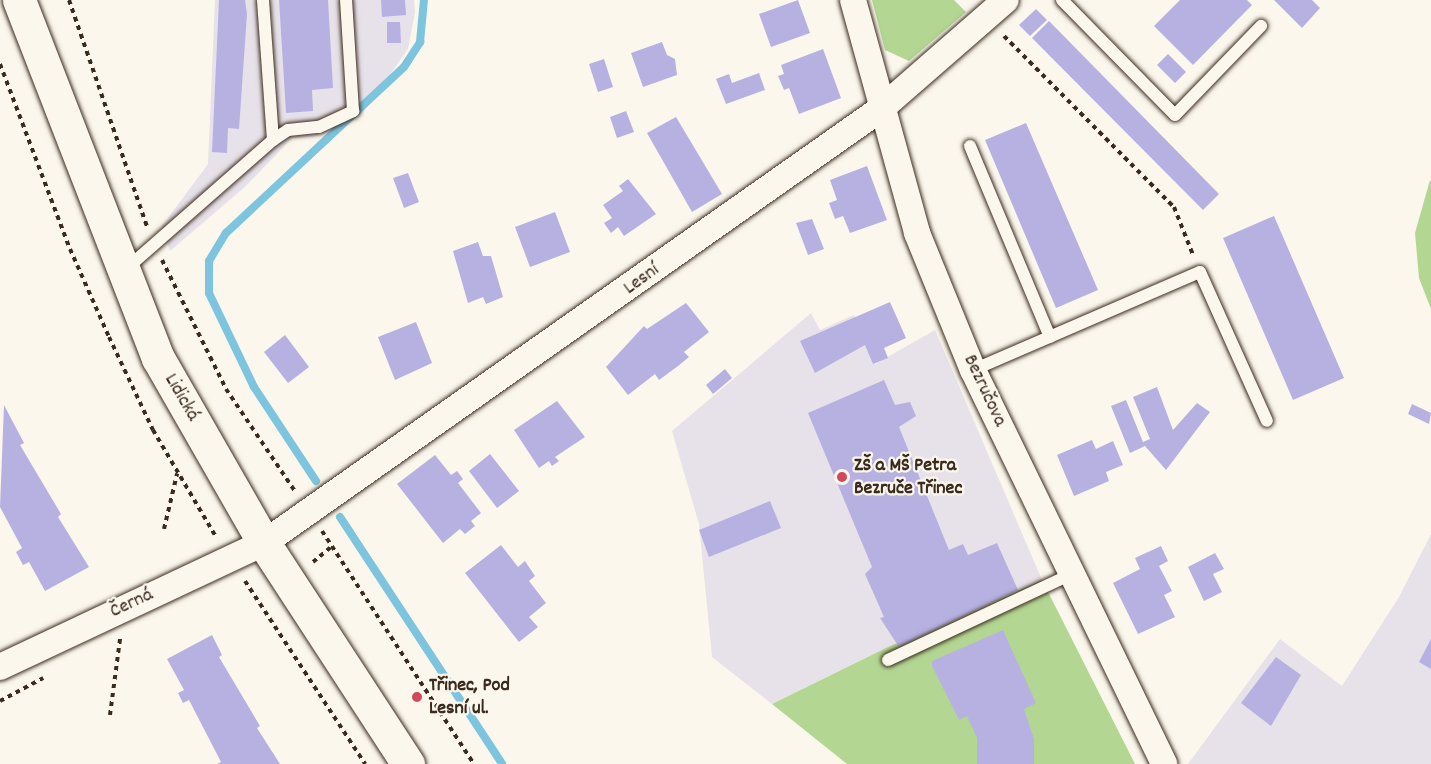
<!DOCTYPE html>
<meta charset="utf-8">
<style>
body{margin:0}
#map{position:relative;width:1431px;height:764px;overflow:hidden;background:#fbf7ec;font-family:Dekko,sans-serif}
div>[style]{position:absolute}
[style*='--x']{left:calc(var(--x)*1px);top:calc(var(--y)*1px);width:calc(var(--w)*1px);rotate:calc(var(--a)*1deg)}
.built>*{inset:0;background:#e7e2e9}
.green>*{inset:0;background:#b3d793}
.stream>*{height:8px;margin:-4px;padding:0 4px;transform-origin:4px;border-radius:4px;background:#7dc4de}
.building>*{inset:0;background:#b7b1e2}
.path>*{height:4px;margin-top:-2px;transform-origin:0;background:repeating-linear-gradient(90deg,#3b2a1e 0 4.5px,transparent 0 9px)}
.roads{filter:drop-shadow(0 0 2px #3b2a1e) drop-shadow(0 0 2px #3b2a1e)}
.lane>*{height:12px;margin:-6px;padding:0 6px;transform-origin:6px;border-radius:6px;background:#fbf7ec}
.street>*{height:26px;margin:-13px;padding:0 13px;transform-origin:13px;border-radius:13px;background:#fbf7ec}
.secondary>*{height:33px;margin:-16.5px;padding:0 16.5px;transform-origin:16.5px;border-radius:16.5px;background:#fbf7ec}
.dots>*{width:16px;height:16px;translate:-50% -50%;box-sizing:border-box;border:3px solid #fbf7ec;border-radius:50%}
span{translate:-50% -50%;white-space:nowrap;text-align:center;line-height:1.15;-webkit-text-stroke:4.5px #fbf7ec;paint-order:stroke}
.street-label{font-size:20px;color:#3b2a1e}
.poi-label{font-size:20px;color:#3b2a1e;font-weight:700}
.left{translate:0 -50%;text-align:left}
</style>
<div id="map">
<div class="built">
<i style="clip-path:polygon(215px 0,414px 0,415px 12px,408px 49px,362px 114px,314px 137px,292px 138px,246px 186px,170px 251px,162px 226px,208px 164px)"></i>
<i style="clip-path:polygon(811px 313px,820px 330px,854px 315px,875px 364px,935px 330px,1042px 580px,888px 647px,772px 704px,712px 657px,699px 524px,672px 431px)"></i>
<i style="clip-path:polygon(1431px 534px,1431px 764px,1188px 764px,1280px 639px,1342px 686px,1399px 597px)"></i>
</div>
<div class="green">
<i style="clip-path:polygon(872px 0,954px 0,966px 12px,909px 61px,885px 50px)"></i>
<i style="clip-path:polygon(1430px 180px,1431px 182px,1431px 309px,1419px 278px,1415px 233px)"></i>
<i style="clip-path:polygon(1042px 580px,1135px 764px,847px 764px,772px 704px,888px 647px)"></i>
</div>
<div class="stream">
<i style="--x:316;--y:481;--w:113;--a:-123.4"></i>
<i style="--x:254;--y:387;--w:104;--a:-115.6"></i>
<i style="--x:209;--y:293;--w:32;--a:-90"></i>
<i style="--x:209;--y:261;--w:33;--a:-59"></i>
<i style="--x:226;--y:233;--w:243;--a:-43"></i>
<i style="--x:404;--y:67;--w:30;--a:-57"></i>
<i style="--x:420;--y:42;--w:42;--a:-84.6"></i>
<i style="--x:340;--y:517;--w:295;--a:56.7"></i>
</div>
<div class="building">
<i style="clip-path:polygon(219px 0,245px 0,247px 14px,239px 129px,228px 128px,227px 153px,212px 152px)"></i>
<i style="clip-path:polygon(279px 0,328px 0,333px 88px,312px 90px,313px 111px,286px 113px)"></i>
<i style="clip-path:polygon(381px 0,405px 0,406px 15px,382px 17px)"></i>
<i style="clip-path:polygon(798px 0,810px 33px,771px 47px,759px 14px)"></i>
<i style="clip-path:polygon(1180px 0,1247px 0,1252px 5px,1193px 65px,1154px 26px)"></i>
<i style="clip-path:polygon(1274px 0,1312px 0,1320px 8px,1302px 28px)"></i>
<i style="clip-path:polygon(1036px 9px,1047px 20px,1030px 36px,1019px 25px)"></i>
<i style="clip-path:polygon(1049px 21px,1219px 194px,1203px 210px,1032px 38px)"></i>
<i style="clip-path:polygon(387px 22px,400px 22px,401px 43px,387px 43px)"></i>
<i style="clip-path:polygon(662px 42px,667px 55px,675px 59px,677px 75px,643px 87px,631px 53px)"></i>
<i style="clip-path:polygon(823px 49px,841px 98px,799px 114px,789px 88px,784px 90px,778px 76px,784px 74px,781px 65px)"></i>
<i style="clip-path:polygon(1168px 54px,1186px 72px,1175px 83px,1157px 65px)"></i>
<i style="clip-path:polygon(604px 59px,613px 87px,598px 92px,589px 64px)"></i>
<i style="clip-path:polygon(759px 73px,765px 90px,726px 104px,716px 79px,729px 74px,732px 83px)"></i>
<i style="clip-path:polygon(626px 111px,634px 132px,617px 138px,610px 117px)"></i>
<i style="clip-path:polygon(676px 117px,722px 194px,692px 212px,647px 133px)"></i>
<i style="clip-path:polygon(1026px 123px,1098px 290px,1056px 308px,985px 140px)"></i>
<i style="clip-path:polygon(867px 166px,887px 220px,850px 233px,843px 216px,835px 219px,829px 203px,837px 200px,830px 180px)"></i>
<i style="clip-path:polygon(408px 173px,419px 202px,404px 208px,393px 178px)"></i>
<i style="clip-path:polygon(628px 179px,656px 214px,624px 236px,618px 227px,611px 233px,604px 223px,612px 218px,603px 205px,623px 191px,619px 186px)"></i>
<i style="clip-path:polygon(555px 212px,570px 252px,530px 267px,515px 227px)"></i>
<i style="clip-path:polygon(1274px 216px,1344px 378px,1293px 400px,1223px 238px)"></i>
<i style="clip-path:polygon(812px 219px,824px 249px,808px 255px,796px 223px)"></i>
<i style="clip-path:polygon(478px 242px,483px 256px,491px 256px,503px 297px,486px 304px,483px 297px,468px 303px,453px 251px)"></i>
<i style="clip-path:polygon(890px 302px,906px 338px,884px 348px,888px 358px,873px 364px,865px 345px,815px 373px,800px 341px)"></i>
<i style="clip-path:polygon(686px 303px,709px 332px,684px 352px,689px 357px,678px 366px,659px 380px,655px 374px,628px 395px,606px 367px,644px 326px,647px 329px)"></i>
<i style="clip-path:polygon(416px 322px,432px 363px,395px 380px,378px 337px)"></i>
<i style="clip-path:polygon(285px 335px,309px 367px,288px 383px,264px 352px)"></i>
<i style="clip-path:polygon(725px 369px,732px 378px,713px 394px,706px 385px)"></i>
<i style="clip-path:polygon(884px 380px,895px 405px,910px 402px,916px 416px,899px 427px,949px 550px,963px 544px,968px 555px,997px 543px,1018px 590px,899px 647px,880px 618px,884px 617px,865px 574px,872px 567px,808px 413px)"></i>
<i style="clip-path:polygon(1157px 387px,1173px 430px,1197px 403px,1210px 412px,1166px 470px,1145px 446px,1130px 453px,1111px 406px,1126px 400px,1143px 442px,1150px 439px,1133px 397px)"></i>
<i style="clip-path:polygon(557px 401px,585px 437px,555px 457px,559px 461px,552px 466px,549px 461px,539px 468px,514px 430px)"></i>
<i style="clip-path:polygon(1412px 404px,1431px 413px,1429px 424px,1408px 414px)"></i>
<i style="clip-path:polygon(4px 405px,24px 443px,20px 445px,61px 514px,58px 517px,89px 567px,45px 591px,29px 562px,23px 565px,16px 552px,22px 548px,0 507px)"></i>
<i style="clip-path:polygon(1092px 440px,1096px 449px,1113px 441px,1123px 465px,1106px 472px,1109px 481px,1074px 496px,1057px 455px)"></i>
<i style="clip-path:polygon(490px 454px,519px 491px,497px 508px,469px 471px)"></i>
<i style="clip-path:polygon(435px 455px,451px 475px,457px 471px,463px 479px,458px 483px,481px 513px,471px 521px,475px 526px,465px 534px,460px 529px,443px 543px,397px 484px)"></i>
<i style="clip-path:polygon(770px 501px,781px 528px,709px 557px,699px 530px)"></i>
<i style="clip-path:polygon(501px 545px,518px 567px,525px 561px,535px 576px,529px 581px,546px 603px,529px 617px,538px 627px,519px 642px,465px 573px)"></i>
<i style="clip-path:polygon(1161px 546px,1168px 561px,1159px 566px,1172px 591px,1164px 595px,1175px 617px,1138px 634px,1113px 583px,1140px 569px,1135px 558px)"></i>
<i style="clip-path:polygon(1215px 553px,1224px 569px,1213px 574px,1222px 592px,1204px 601px,1188px 567px)"></i>
<i style="clip-path:polygon(1003px 630px,1036px 703px,1024px 709px,1034px 739px,1034px 764px,977px 764px,977px 738px,967px 716px,959px 720px,932px 666px,932px 661px)"></i>
<i style="clip-path:polygon(212px 635px,222px 655px,219px 657px,260px 726px,257px 728px,280px 764px,217px 764px,221px 762px,189px 700px,183px 703px,178px 693px,184px 690px,167px 659px)"></i>
<i style="clip-path:polygon(1431px 639px,1431px 669px,1419px 662px)"></i>
<i style="clip-path:polygon(1276px 657px,1301px 675px,1271px 726px,1241px 703px)"></i>
</div>
<div class="path">
<i style="--x:69;--y:0;--w:239;--a:71"></i>
<i style="--x:1004;--y:36;--w:241;--a:45.2"></i>
<i style="--x:1174;--y:207;--w:52;--a:68.4"></i>
<i style="--x:0;--y:64;--w:198;--a:69.3"></i>
<i style="--x:70;--y:249;--w:96;--a:66.1"></i>
<i style="--x:109;--y:337;--w:103;--a:64.7"></i>
<i style="--x:153;--y:430;--w:124;--a:59.5"></i>
<i style="--x:162;--y:260;--w:144;--a:63.6"></i>
<i style="--x:226;--y:389;--w:122;--a:56"></i>
<i style="--x:164;--y:529;--w:57;--a:-76.7"></i>
<i style="--x:322;--y:531;--w:278;--a:56.9"></i>
<i style="--x:313;--y:562;--w:25;--a:-40"></i>
<i style="--x:245;--y:581;--w:219;--a:56.7"></i>
<i style="--x:0;--y:701;--w:49;--a:-28.1"></i>
<i style="--x:110;--y:715;--w:77;--a:-82.5"></i>
</div>
<div class="roads">
<div class="lane">
<i style="--x:1062;--y:0;--w:161;--a:45.5"></i>
<i style="--x:1175;--y:115;--w:124;--a:-46"></i>
<i style="--x:273;--y:140;--w:18;--a:-34"></i>
<i style="--x:288;--y:130;--w:31;--a:-6"></i>
<i style="--x:319;--y:127;--w:38;--a:-25"></i>
<i style="--x:353;--y:111;--w:111;--a:-93.6"></i>
<i style="--x:970;--y:146;--w:207;--a:67.3"></i>
<i style="--x:126;--y:269;--w:196;--a:-41.3"></i>
<i style="--x:273;--y:140;--w:140;--a:-94.1"></i>
<i style="--x:973;--y:370;--w:247;--a:-23.4"></i>
<i style="--x:1200;--y:272;--w:163;--a:65.8"></i>
<i style="--x:888;--y:660;--w:203;--a:-25.1"></i>
</div>
<div class="street">
<i style="--x:853;--y:0;--w:242;--a:74.6"></i>
<i style="--x:917;--y:233;--w:148;--a:67.8"></i>
<i style="--x:973;--y:370;--w:438;--a:64.1"></i>
<i style="--x:0;--y:667;--w:292;--a:-25.2"></i>
<i style="--x:264;--y:543;--w:756;--a:-35.14"></i>
<i style="--x:882;--y:108;--w:164;--a:-41.1"></i>
</div>
<div class="secondary">
<i style="--x:19;--y:0;--w:384;--a:68.8"></i>
<i style="--x:158;--y:358;--w:213;--a:60.2"></i>
<i style="--x:264;--y:543;--w:264;--a:56.9"></i>
</div>
</div>
<div class="dots">
<i style="left:842px;top:477px;background:#d1495b"></i>
<i style="left:417px;top:697px;background:#d1495b"></i>
</div>
<div class="street-label">
<span style="left:642px;top:280px;rotate:-36deg">Lesní</span>
<span style="left:984px;top:391px;rotate:65deg">Bezručova</span>
<span style="left:181px;top:398px;rotate:60deg">Lidická</span>
<span style="left:132px;top:604px;rotate:-25deg">Černá</span>
</div>
<div class="poi-label">
<span class="left" style="left:854px;top:478px">ZŠ a MŠ Petra<br>Bezruče Třinec</span>
<span class="left" style="left:429px;top:698px">Třinec, Pod<br>Lesní ul.</span>
</div>
</div>
